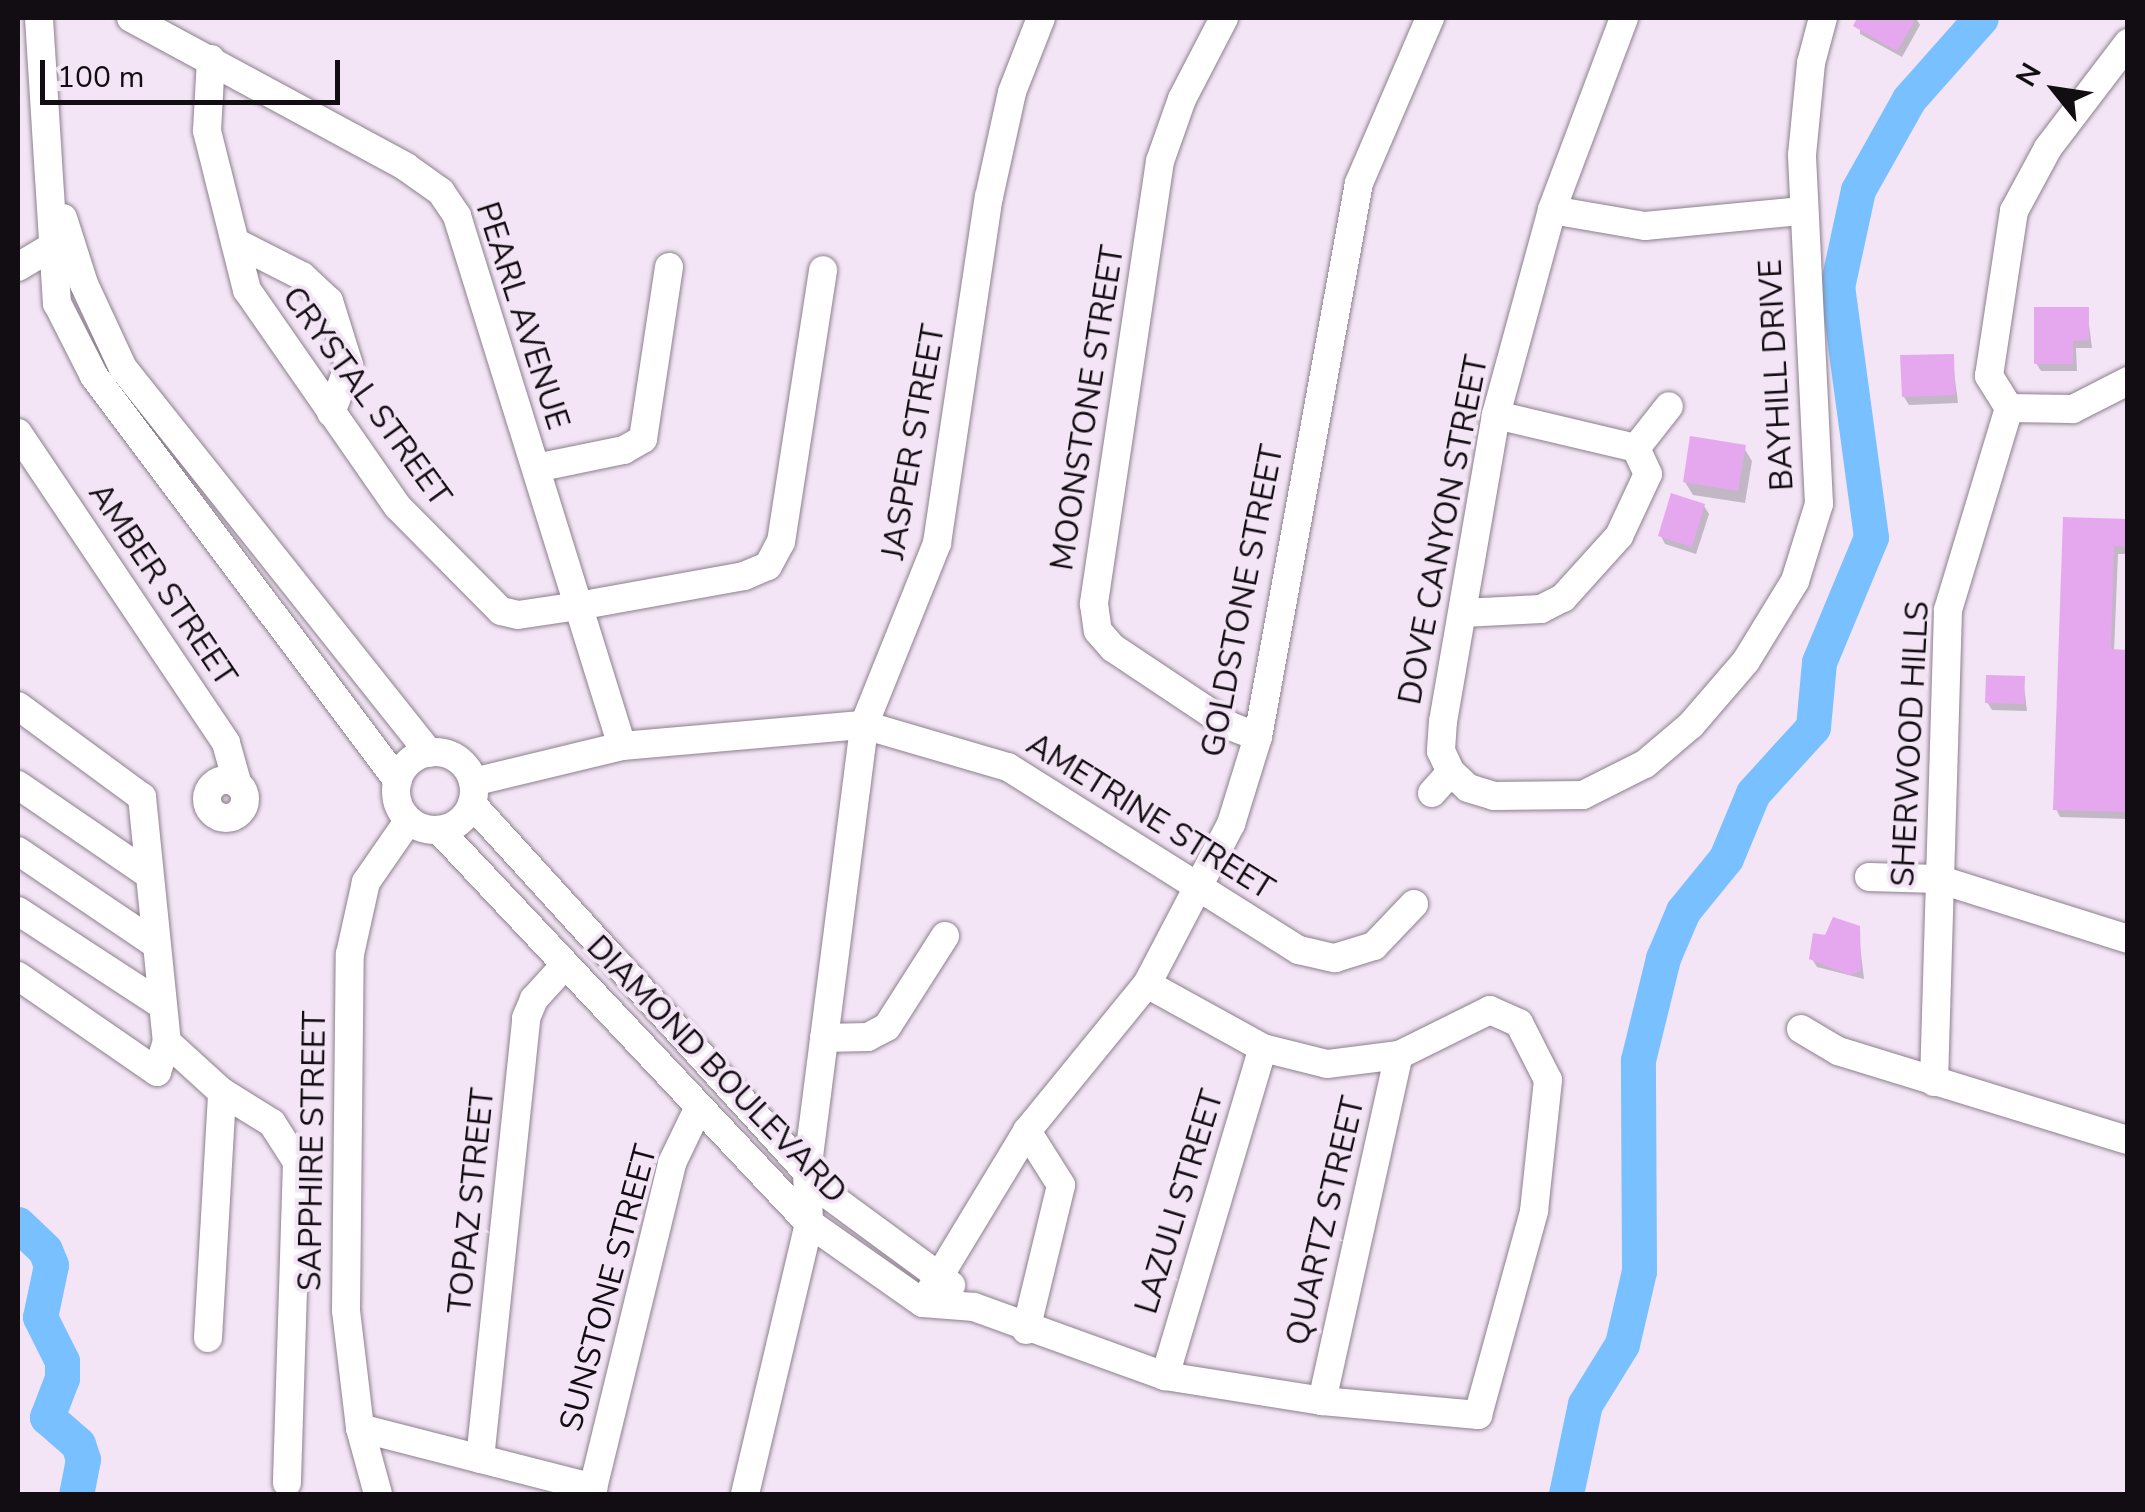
<!DOCTYPE html>
<style>
body{margin:0}
#map{position:relative;width:2145px;height:1512px;overflow:hidden;background:#f3e5f5;font-family:"Nunito Sans",sans-serif}
div>[style]{position:absolute}
[style*='--x']{left:calc(var(--x)*1px);top:calc(var(--y)*1px);width:calc(var(--w)*1px);rotate:calc(var(--a)*1deg)}
.shadow>*{inset:0;background:#0003}
.river>*{height:35px;margin:-17.5px;padding:0 17.5px;transform-origin:17.5px;border-radius:17.5px;background:#78c0ff}
.building>*{inset:0;background:#e5a8ee}
.roads{filter:drop-shadow(0 0 2px #8d808e) drop-shadow(0 0 2px #8d808e)}
.minor>*{height:28px;margin:-14px;padding:0 14px;transform-origin:14px;border-radius:14px;background:#fff}
.minor>.ring{margin:-14px;padding:0;box-sizing:content-box;background:none;border:28px solid #fff;border-radius:50%}
span{translate:-50% -50%;white-space:nowrap;text-align:center;line-height:1.15;-webkit-text-stroke:8px #f3e5f5;paint-order:stroke}
.street-label{font-size:32px;color:#120d12}
.frame{position:absolute;inset:0;border:20px solid #120d12;pointer-events:none}
.north{position:absolute;left:2005px;top:40px;width:100px;height:100px;-webkit-text-stroke:8px #f3e5f5;paint-order:stroke;rotate:300deg;font-size:28px;font-weight:700;line-height:40px;text-align:center;color:#120d12}
.north::after{content:'';display:block;margin:auto;width:35px;height:45px;background:#120d12;clip-path:polygon(50% 0,100% 100%,50% 72%,0 100%)}
.scale{position:absolute;left:40px;top:60px;width:300px;height:45px;box-sizing:border-box;border:5px solid #120d12;border-top:0;padding-left:12px;font-size:30px;line-height:35px;white-space:nowrap;color:#120d12;-webkit-text-stroke:8px #f3e5f5;paint-order:stroke}
</style>
<div id="map">
<div class="shadow">
<i style="clip-path:polygon(1860px 18px,1916px 18px,1920px 25px,1902px 57px,1860px 34px)"></i>
<i style="clip-path:polygon(2087px 309px,2092px 348px,2076px 348px,2077px 371px,2041px 371px,2036px 363px)"></i>
<i style="clip-path:polygon(1952px 356px,1958px 403px,1909px 405px,1904px 397px)"></i>
<i style="clip-path:polygon(1744px 448px,1752px 461px,1745px 503px,1693px 495px,1685px 482px)"></i>
<i style="clip-path:polygon(1704px 506px,1709px 514px,1696px 554px,1665px 544px,1661px 536px)"></i>
<i style="clip-path:polygon(2066px 519px,2128px 521px,2128px 554px,2118px 554px,2114px 652px,2128px 652px,2128px 819px,2060px 817px,2056px 809px)"></i>
<i style="clip-path:polygon(2023px 678px,2027px 711px,1992px 710px,1987px 702px)"></i>
<i style="clip-path:polygon(1858px 928px,1864px 979px,1817px 967px,1812px 959px,1827px 937px)"></i>
</div>
<div class="river">
<i style="--x:18;--y:1224;--w:37;--a:44"></i>
<i style="--x:45;--y:1250;--w:16;--a:68"></i>
<i style="--x:51;--y:1265;--w:53;--a:101.9"></i>
<i style="--x:40;--y:1317;--w:49;--a:63.4"></i>
<i style="--x:62;--y:1361;--w:17;--a:90"></i>
<i style="--x:62;--y:1378;--w:42;--a:111"></i>
<i style="--x:47;--y:1417;--w:41;--a:41.1"></i>
<i style="--x:78;--y:1444;--w:16;--a:72"></i>
<i style="--x:83;--y:1459;--w:36;--a:101"></i>
<i style="--x:1566;--y:1494;--w:92;--a:-78.1"></i>
<i style="--x:1585;--y:1404;--w:70;--a:-58.3"></i>
<i style="--x:1622;--y:1344;--w:75;--a:-76.9"></i>
<i style="--x:1639;--y:1271;--w:211;--a:-90.3"></i>
<i style="--x:1638;--y:1060;--w:105;--a:-76.2"></i>
<i style="--x:1663;--y:958;--w:51;--a:-66.9"></i>
<i style="--x:1683;--y:911;--w:68;--a:-50.9"></i>
<i style="--x:1726;--y:858;--w:70;--a:-67.4"></i>
<i style="--x:1753;--y:793;--w:89;--a:-47.7"></i>
<i style="--x:1813;--y:727;--w:65;--a:-84.7"></i>
<i style="--x:1819;--y:662;--w:135;--a:-67.4"></i>
<i style="--x:1871;--y:537;--w:252;--a:-97.7"></i>
<i style="--x:1837;--y:287;--w:99;--a:-77.8"></i>
<i style="--x:1858;--y:190;--w:104;--a:-60.7"></i>
<i style="--x:1909;--y:99;--w:108;--a:-48.4"></i>
</div>
<div class="building">
<i style="clip-path:polygon(1857px 18px,1916px 18px,1897px 51px,1853px 26px)"></i>
<i style="clip-path:polygon(2034px 307px,2089px 307px,2089px 340px,2073px 341px,2073px 364px,2034px 364px)"></i>
<i style="clip-path:polygon(1954px 354px,1955px 395px,1902px 397px,1900px 355px)"></i>
<i style="clip-path:polygon(1690px 436px,1746px 445px,1738px 491px,1683px 482px)"></i>
<i style="clip-path:polygon(1671px 493px,1705px 504px,1692px 547px,1658px 536px)"></i>
<i style="clip-path:polygon(2063px 517px,2128px 519px,2128px 547px,2114px 546px,2111px 649px,2128px 650px,2128px 812px,2053px 810px)"></i>
<i style="clip-path:polygon(1986px 675px,2025px 676px,2024px 704px,1985px 703px)"></i>
<i style="clip-path:polygon(1833px 917px,1860px 926px,1861px 971px,1849px 975px,1809px 959px,1813px 933px,1825px 935px)"></i>
</div>
<div class="roads">
<div class="minor">
<i style="--x:39;--y:18;--w:286;--a:86.4"></i>
<i style="--x:57;--y:303;--w:82;--a:63.1"></i>
<i style="--x:94;--y:376;--w:506;--a:53.11"></i>
<i style="--x:131;--y:18;--w:313;--a:28.4"></i>
<i style="--x:406;--y:167;--w:43;--a:35.5"></i>
<i style="--x:441;--y:192;--w:29;--a:56"></i>
<i style="--x:457;--y:216;--w:555;--a:72.71"></i>
<i style="--x:1224;--y:18;--w:91;--a:117.4"></i>
<i style="--x:1182;--y:99;--w:66;--a:109.5"></i>
<i style="--x:1160;--y:161;--w:448;--a:98.5"></i>
<i style="--x:1094;--y:604;--w:27;--a:82"></i>
<i style="--x:1098;--y:631;--w:23;--a:49"></i>
<i style="--x:1113;--y:648;--w:141;--a:33.7"></i>
<i style="--x:1230;--y:726;--w:30;--a:21"></i>
<i style="--x:1624;--y:18;--w:205;--a:110.6"></i>
<i style="--x:1552;--y:210;--w:213;--a:105.3"></i>
<i style="--x:1496;--y:415;--w:311;--a:99.8"></i>
<i style="--x:1443;--y:721;--w:30;--a:94"></i>
<i style="--x:1441;--y:751;--w:23;--a:65"></i>
<i style="--x:1451;--y:772;--w:23;--a:43"></i>
<i style="--x:1468;--y:788;--w:27;--a:17"></i>
<i style="--x:1494;--y:796;--w:89;--a:-0.6"></i>
<i style="--x:1583;--y:795;--w:69;--a:-26.6"></i>
<i style="--x:1645;--y:764;--w:60;--a:-40.3"></i>
<i style="--x:1691;--y:725;--w:84;--a:-49.3"></i>
<i style="--x:1746;--y:661;--w:94;--a:-58.5"></i>
<i style="--x:1795;--y:581;--w:81;--a:-72.7"></i>
<i style="--x:1819;--y:504;--w:349;--a:-92.8"></i>
<i style="--x:1802;--y:155;--w:92;--a:-84.4"></i>
<i style="--x:1811;--y:63;--w:47;--a:-75.1"></i>
<i style="--x:211;--y:59;--w:72;--a:93.2"></i>
<i style="--x:207;--y:131;--w:164;--a:75.9"></i>
<i style="--x:247;--y:290;--w:264;--a:55.2"></i>
<i style="--x:398;--y:507;--w:146;--a:45.3"></i>
<i style="--x:501;--y:611;--w:17;--a:13"></i>
<i style="--x:518;--y:615;--w:61;--a:-8.5"></i>
<i style="--x:578;--y:606;--w:169;--a:-10.2"></i>
<i style="--x:744;--y:576;--w:26;--a:-23"></i>
<i style="--x:768;--y:566;--w:27;--a:-62"></i>
<i style="--x:781;--y:542;--w:275;--a:-81.2"></i>
<i style="--x:1552;--y:210;--w:94;--a:9.8"></i>
<i style="--x:1645;--y:226;--w:158;--a:-5.5"></i>
<i style="--x:63;--y:218;--w:69;--a:72.3"></i>
<i style="--x:84;--y:284;--w:93;--a:65.1"></i>
<i style="--x:123;--y:368;--w:492;--a:51.5"></i>
<i style="--x:235;--y:242;--w:75;--a:26.9"></i>
<i style="--x:302;--y:276;--w:37;--a:43"></i>
<i style="--x:329;--y:301;--w:67;--a:72.6"></i>
<i style="--x:349;--y:365;--w:51;--a:110.6"></i>
<i style="--x:18;--y:267;--w:58;--a:-31"></i>
<i style="--x:2009;--y:408;--w:38;--a:-122"></i>
<i style="--x:1989;--y:376;--w:167;--a:-81.4"></i>
<i style="--x:2014;--y:211;--w:72;--a:-61.6"></i>
<i style="--x:2048;--y:148;--w:132;--a:-52.7"></i>
<i style="--x:2009;--y:408;--w:64;--a:0.9"></i>
<i style="--x:2073;--y:409;--w:62;--a:-27"></i>
<i style="--x:18;--y:433;--w:373;--a:56.1"></i>
<i style="--x:226;--y:743;--w:41;--a:74.2"></i>
<i style="--x:1636;--y:448;--w:53;--a:-51.8"></i>
<i style="--x:536;--y:468;--w:90;--a:-11.6"></i>
<i style="--x:624;--y:450;--w:22;--a:-30"></i>
<i style="--x:643;--y:439;--w:174;--a:-81.4"></i>
<i style="--x:1463;--y:613;--w:78;--a:-2.9"></i>
<i style="--x:1541;--y:609;--w:25;--a:-27"></i>
<i style="--x:1563;--y:598;--w:84;--a:-47.9"></i>
<i style="--x:1619;--y:536;--w:68;--a:-64.9"></i>
<i style="--x:1648;--y:474;--w:29;--a:-115"></i>
<i style="--x:1636;--y:448;--w:144;--a:-166.7"></i>
<i style="--x:18;--y:706;--w:154;--a:36.3"></i>
<i style="--x:142;--y:797;--w:246;--a:84.2"></i>
<i style="--x:167;--y:1042;--w:74;--a:42.3"></i>
<i style="--x:222;--y:1092;--w:59;--a:31.8"></i>
<i style="--x:272;--y:1123;--w:46;--a:57.3"></i>
<i style="--x:297;--y:1162;--w:321;--a:91.8"></i>
<i class="ring" style="left:396px;top:752px;width:50px;height:50px"></i>
<i class="ring" style="left:207px;top:780px;width:10px;height:10px"></i>
<i style="--x:473;--y:782;--w:153;--a:-13.6"></i>
<i style="--x:622;--y:746;--w:243;--a:-5"></i>
<i style="--x:864;--y:725;--w:150;--a:16.3"></i>
<i style="--x:1008;--y:767;--w:344;--a:32.2"></i>
<i style="--x:1299;--y:950;--w:37;--a:13"></i>
<i style="--x:1335;--y:958;--w:41;--a:-17.1"></i>
<i style="--x:1374;--y:946;--w:58;--a:-46.4"></i>
<i style="--x:18;--y:785;--w:158;--a:34.4"></i>
<i style="--x:1432;--y:793;--w:28;--a:-48"></i>
<i style="--x:472;--y:804;--w:527;--a:47.69"></i>
<i style="--x:827;--y:1194;--w:154;--a:36.3"></i>
<i style="--x:439;--y:830;--w:540;--a:46.73"></i>
<i style="--x:809;--y:1223;--w:139;--a:35.1"></i>
<i style="--x:923;--y:1303;--w:51;--a:4.5"></i>
<i style="--x:974;--y:1307;--w:203;--a:19.9"></i>
<i style="--x:1165;--y:1376;--w:159;--a:9"></i>
<i style="--x:1322;--y:1401;--w:157;--a:5.1"></i>
<i style="--x:1478;--y:1415;--w:212;--a:-74.6"></i>
<i style="--x:1534;--y:1211;--w:132;--a:-83.9"></i>
<i style="--x:1548;--y:1080;--w:64;--a:-117"></i>
<i style="--x:1519;--y:1023;--w:32;--a:-156"></i>
<i style="--x:1490;--y:1010;--w:102;--a:153.7"></i>
<i style="--x:1399;--y:1055;--w:73;--a:172.9"></i>
<i style="--x:1327;--y:1064;--w:66;--a:-166"></i>
<i style="--x:1263;--y:1048;--w:132;--a:-151.1"></i>
<i style="--x:18;--y:851;--w:164;--a:34.1"></i>
<i style="--x:1869;--y:877;--w:69;--a:1.7"></i>
<i style="--x:1938;--y:879;--w:199;--a:17.5"></i>
<i style="--x:18;--y:911;--w:172;--a:33.1"></i>
<i style="--x:18;--y:976;--w:169;--a:34.6"></i>
<i style="--x:157;--y:1072;--w:32;--a:-72"></i>
<i style="--x:1801;--y:1029;--w:43;--a:30.7"></i>
<i style="--x:1838;--y:1051;--w:303;--a:17.1"></i>
<i style="--x:824;--y:1038;--w:44;--a:-1.3"></i>
<i style="--x:868;--y:1037;--w:21;--a:-28"></i>
<i style="--x:887;--y:1027;--w:108;--a:-57.5"></i>
<i style="--x:1934;--y:1082;--w:472;--a:-88.3"></i>
<i style="--x:1948;--y:610;--w:211;--a:-73.2"></i>
<i style="--x:923;--y:1303;--w:201;--a:-58.8"></i>
<i style="--x:1027;--y:1131;--w:190;--a:-50.8"></i>
<i style="--x:1147;--y:984;--w:181;--a:-62.3"></i>
<i style="--x:1231;--y:824;--w:91;--a:-72.8"></i>
<i style="--x:1258;--y:737;--w:563;--a:-79.67"></i>
<i style="--x:1359;--y:183;--w:180;--a:-66.7"></i>
<i style="--x:1026;--y:1330;--w:149;--a:-76.4"></i>
<i style="--x:1061;--y:1185;--w:64;--a:-122.2"></i>
<i style="--x:208;--y:1338;--w:246;--a:-86.7"></i>
<i style="--x:1165;--y:1376;--w:342;--a:-73.4"></i>
<i style="--x:1322;--y:1401;--w:354;--a:-77.5"></i>
<i style="--x:360;--y:1428;--w:241;--a:14.4"></i>
<i style="--x:593;--y:1488;--w:334;--a:-76.3"></i>
<i style="--x:672;--y:1163;--w:62;--a:-64.3"></i>
<i style="--x:480;--y:1459;--w:443;--a:-84"></i>
<i style="--x:526;--y:1018;--w:21;--a:-67"></i>
<i style="--x:534;--y:999;--w:46;--a:-47.6"></i>
<i style="--x:378;--y:1494;--w:68;--a:-105.3"></i>
<i style="--x:360;--y:1428;--w:119;--a:-96.8"></i>
<i style="--x:346;--y:1310;--w:356;--a:-89.4"></i>
<i style="--x:350;--y:954;--w:74;--a:-77.5"></i>
<i style="--x:366;--y:882;--w:75;--a:-55.3"></i>
<i style="--x:745;--y:1494;--w:278;--a:-76.7"></i>
<i style="--x:809;--y:1223;--w:51;--a:-92.2"></i>
<i style="--x:807;--y:1172;--w:451;--a:-82.7"></i>
<i style="--x:864;--y:725;--w:196;--a:-68.1"></i>
<i style="--x:937;--y:543;--w:350;--a:-81.5"></i>
<i style="--x:989;--y:197;--w:107;--a:-77.6"></i>
<i style="--x:1012;--y:92;--w:79;--a:-68.6"></i>
</div>
</div>
<div class="street-label">
<span style="left:522px;top:316px;rotate:72deg">PEARL AVENUE</span>
<span style="left:1777px;top:375px;rotate:-93deg">BAYHILL DRIVE</span>
<span style="left:366px;top:397px;rotate:54deg">CRYSTAL STREET</span>
<span style="left:1088px;top:408px;rotate:-81deg">MOONSTONE STREET</span>
<span style="left:914px;top:442px;rotate:-80deg">JASPER STREET</span>
<span style="left:1444px;top:530px;rotate:-79deg">DOVE CANYON STREET</span>
<span style="left:162px;top:585px;rotate:56deg">AMBER STREET</span>
<span style="left:1243px;top:601px;rotate:-79deg">GOLDSTONE STREET</span>
<span style="left:1911px;top:744px;rotate:-87deg">SHERWOOD HILLS</span>
<span style="left:1150px;top:817px;rotate:32deg">AMETRINE STREET</span>
<span style="left:716px;top:1070px;rotate:46deg">DIAMOND BOULEVARD</span>
<span style="left:313px;top:1151px;rotate:-89deg">SAPPHIRE STREET</span>
<span style="left:472px;top:1201px;rotate:-84deg">TOPAZ STREET</span>
<span style="left:1180px;top:1202px;rotate:-73deg">LAZULI STREET</span>
<span style="left:1326px;top:1221px;rotate:-77deg">QUARTZ STREET</span>
<span style="left:609px;top:1288px;rotate:-75deg">SUNSTONE STREET</span>
</div>
<div class="frame"></div>
<div class="north">N</div>
<div class="scale">100 m</div>
</div>
